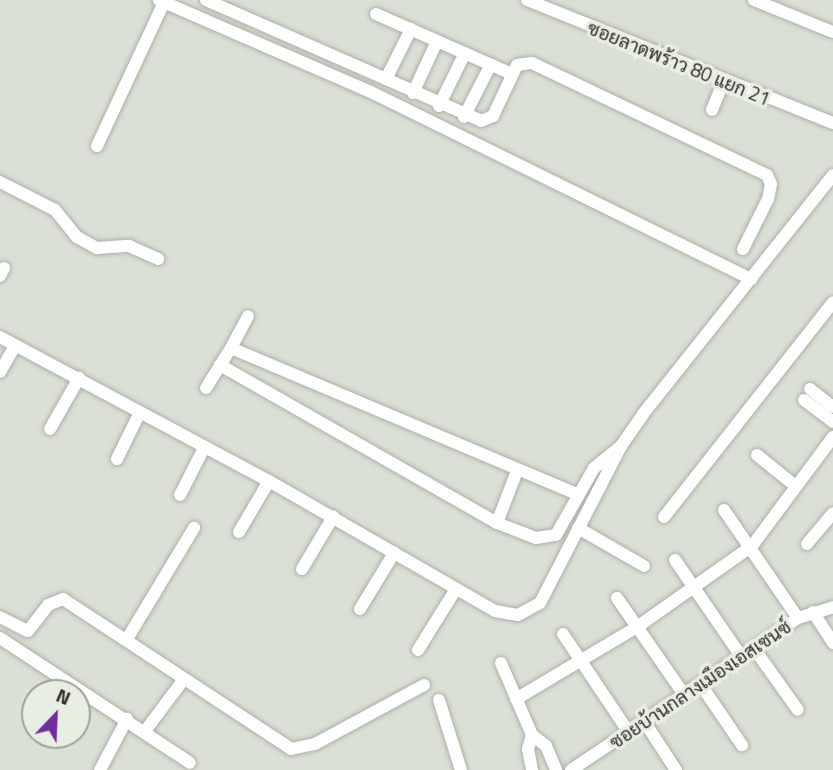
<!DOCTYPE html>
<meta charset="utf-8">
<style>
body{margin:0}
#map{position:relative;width:833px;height:770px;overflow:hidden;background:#dbe0d6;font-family:"Titillium Web",Sarabun,sans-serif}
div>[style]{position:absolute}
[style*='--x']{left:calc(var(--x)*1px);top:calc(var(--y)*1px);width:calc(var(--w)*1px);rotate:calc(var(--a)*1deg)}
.roads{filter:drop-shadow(0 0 2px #abb0a7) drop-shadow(0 0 2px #abb0a7)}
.minor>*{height:12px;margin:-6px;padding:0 6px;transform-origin:6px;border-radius:6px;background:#fff}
span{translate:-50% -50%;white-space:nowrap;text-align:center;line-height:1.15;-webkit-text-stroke:7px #e8eee3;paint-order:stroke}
.street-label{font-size:19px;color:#2d2f2b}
.north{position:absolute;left:21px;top:679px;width:70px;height:70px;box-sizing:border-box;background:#e8eee3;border:2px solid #9da299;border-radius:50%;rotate:23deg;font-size:19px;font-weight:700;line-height:28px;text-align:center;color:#2d2f2b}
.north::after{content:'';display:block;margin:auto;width:24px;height:32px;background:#742c9f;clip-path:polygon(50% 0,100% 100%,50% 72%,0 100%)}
</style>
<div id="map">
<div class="roads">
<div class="minor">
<i style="--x:159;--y:0;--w:231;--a:23.5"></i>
<i style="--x:371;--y:92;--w:424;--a:26.2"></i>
<i style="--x:206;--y:0;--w:300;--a:23.7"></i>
<i style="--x:481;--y:121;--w:13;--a:-23"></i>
<i style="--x:493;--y:116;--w:56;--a:-64.8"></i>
<i style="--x:517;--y:65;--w:15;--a:-8"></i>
<i style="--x:532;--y:63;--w:260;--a:25.5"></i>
<i style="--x:767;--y:175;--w:10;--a:66"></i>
<i style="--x:771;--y:184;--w:15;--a:101"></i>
<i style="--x:768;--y:199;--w:56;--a:116.6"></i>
<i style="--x:527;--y:0;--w:330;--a:21.9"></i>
<i style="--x:754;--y:0;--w:85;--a:22.1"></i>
<i style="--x:376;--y:14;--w:146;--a:23.8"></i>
<i style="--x:386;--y:79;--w:56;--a:-63.4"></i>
<i style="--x:413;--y:93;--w:57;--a:-65.2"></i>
<i style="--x:439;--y:106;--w:59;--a:-63.9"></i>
<i style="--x:712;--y:110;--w:31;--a:-68"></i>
<i style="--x:464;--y:117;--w:59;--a:-63"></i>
<i style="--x:97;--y:146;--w:159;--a:-65"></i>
<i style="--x:0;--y:182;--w:62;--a:27"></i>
<i style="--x:55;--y:210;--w:35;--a:51"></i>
<i style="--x:77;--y:237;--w:23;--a:29"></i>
<i style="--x:97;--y:248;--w:32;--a:-4"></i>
<i style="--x:129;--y:246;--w:32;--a:24"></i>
<i style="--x:0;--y:276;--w:9;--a:-63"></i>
<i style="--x:0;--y:337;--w:305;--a:28.2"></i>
<i style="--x:269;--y:481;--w:261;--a:29.9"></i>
<i style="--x:495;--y:611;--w:23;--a:10"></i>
<i style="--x:518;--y:615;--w:25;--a:-29"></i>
<i style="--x:540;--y:603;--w:177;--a:-62.7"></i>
<i style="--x:621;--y:446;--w:39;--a:-55"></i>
<i style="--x:643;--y:414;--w:305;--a:-51.5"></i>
<i style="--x:231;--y:348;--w:36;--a:-62"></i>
<i style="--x:220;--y:365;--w:319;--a:29.7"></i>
<i style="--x:497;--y:523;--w:42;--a:21"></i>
<i style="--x:536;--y:538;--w:20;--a:-9"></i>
<i style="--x:556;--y:535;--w:77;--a:-60.4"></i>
<i style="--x:594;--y:468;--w:35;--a:-39"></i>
<i style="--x:0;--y:372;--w:30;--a:-60"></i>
<i style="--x:206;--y:388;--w:47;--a:-58"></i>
<i style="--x:231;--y:348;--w:376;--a:22.9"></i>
<i style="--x:810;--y:389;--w:29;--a:38"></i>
<i style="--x:804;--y:400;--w:36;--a:37"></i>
<i style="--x:50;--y:429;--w:59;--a:-60.4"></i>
<i style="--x:757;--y:455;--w:48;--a:39"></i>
<i style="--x:117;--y:459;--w:52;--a:-63.9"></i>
<i style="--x:180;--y:495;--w:53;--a:-62.9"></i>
<i style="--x:724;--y:510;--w:131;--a:55.6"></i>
<i style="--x:664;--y:517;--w:273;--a:-51.8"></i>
<i style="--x:497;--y:523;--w:56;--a:-69"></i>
<i style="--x:578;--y:528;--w:76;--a:29.9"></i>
<i style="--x:239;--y:532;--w:59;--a:-59.5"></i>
<i style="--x:807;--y:544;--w:40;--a:-50"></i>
<i style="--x:675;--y:560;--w:116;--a:55.5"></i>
<i style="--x:302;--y:569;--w:61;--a:-59.2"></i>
<i style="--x:617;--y:598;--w:119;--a:55.2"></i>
<i style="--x:360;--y:609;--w:66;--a:-58.7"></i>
<i style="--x:813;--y:612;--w:37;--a:57"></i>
<i style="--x:0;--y:617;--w:31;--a:27"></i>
<i style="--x:28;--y:631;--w:33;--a:-52"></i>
<i style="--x:48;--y:605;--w:16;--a:-22"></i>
<i style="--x:63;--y:599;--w:273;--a:33.3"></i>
<i style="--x:291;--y:749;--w:25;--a:-12"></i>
<i style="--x:315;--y:744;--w:124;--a:-28.4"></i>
<i style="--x:563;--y:634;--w:117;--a:56.2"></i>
<i style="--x:0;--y:638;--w:227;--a:33.3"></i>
<i style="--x:127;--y:639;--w:130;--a:-58.9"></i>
<i style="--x:753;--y:647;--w:77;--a:54.5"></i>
<i style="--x:418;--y:650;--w:72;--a:-58.1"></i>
<i style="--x:501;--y:663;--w:78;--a:66.7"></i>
<i style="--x:532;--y:735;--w:18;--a:38"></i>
<i style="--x:546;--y:746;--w:26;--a:67"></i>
<i style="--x:701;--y:685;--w:73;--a:55.7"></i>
<i style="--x:516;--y:699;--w:141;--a:-30.8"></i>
<i style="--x:637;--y:627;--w:141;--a:-35.2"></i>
<i style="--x:752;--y:546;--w:136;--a:-53.4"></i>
<i style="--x:439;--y:700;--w:73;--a:72.6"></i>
<i style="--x:644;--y:721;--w:59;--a:56.9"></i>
<i style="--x:145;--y:731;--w:65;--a:-53.1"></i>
<i style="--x:532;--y:735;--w:15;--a:106"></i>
<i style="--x:528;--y:749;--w:21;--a:79"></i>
<i style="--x:100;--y:770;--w:58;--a:-62.1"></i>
<i style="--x:571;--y:770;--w:273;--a:-33.8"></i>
<i style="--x:798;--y:618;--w:37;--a:-17"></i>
</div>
</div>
<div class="street-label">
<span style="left:679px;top:63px;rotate:22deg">ซอยลาดพร้าว 80 แยก 21</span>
<span style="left:700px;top:684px;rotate:-34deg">ซอยบ้านกลางเมืองเอสเซนซ์</span>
</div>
<div class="north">N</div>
</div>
